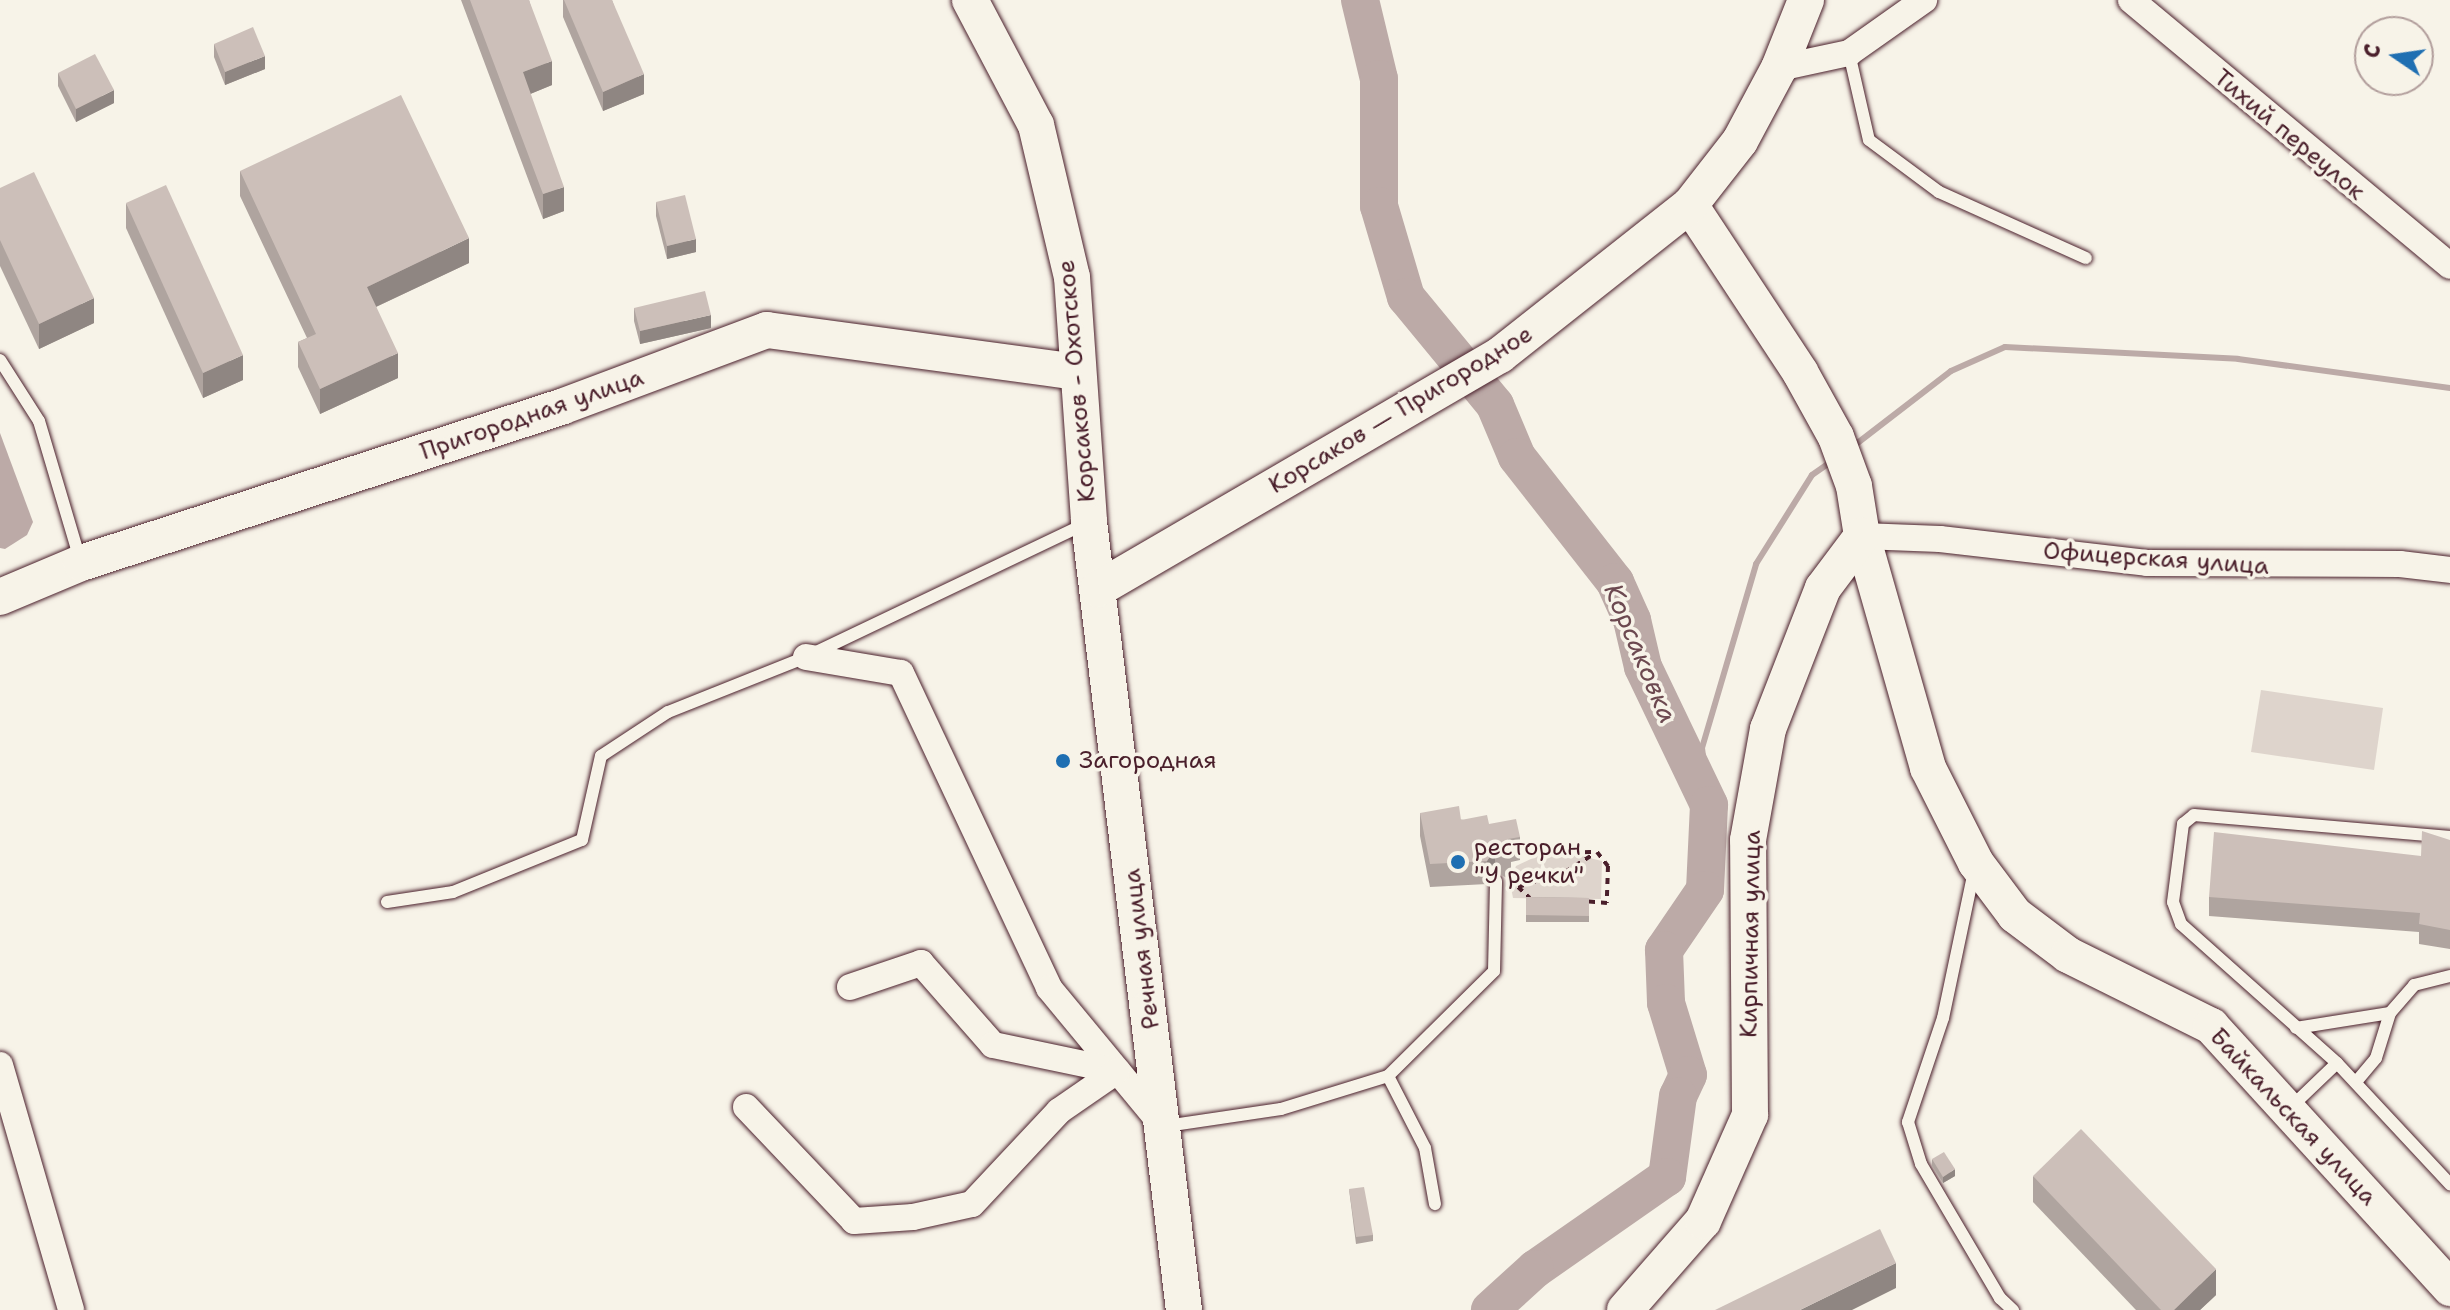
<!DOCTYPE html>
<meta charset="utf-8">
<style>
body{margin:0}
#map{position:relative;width:2450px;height:1310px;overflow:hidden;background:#f7f3e8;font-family:"Shantell Sans",sans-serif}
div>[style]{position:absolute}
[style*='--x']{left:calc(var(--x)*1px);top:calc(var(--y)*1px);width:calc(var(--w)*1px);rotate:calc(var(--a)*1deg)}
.green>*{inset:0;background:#ded4cc}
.water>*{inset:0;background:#bcaaa7}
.stream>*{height:6px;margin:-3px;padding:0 3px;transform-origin:3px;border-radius:3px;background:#bcaaa7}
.river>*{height:38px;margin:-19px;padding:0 19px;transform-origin:19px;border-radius:19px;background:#bcaaa7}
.path>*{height:4px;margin-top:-2px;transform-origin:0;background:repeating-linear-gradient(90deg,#4a1f2b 0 6px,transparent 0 12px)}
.roads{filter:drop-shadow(0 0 2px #4a1f2b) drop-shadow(0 0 2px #4a1f2b)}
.lane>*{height:12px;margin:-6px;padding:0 6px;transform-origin:6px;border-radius:6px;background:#f7f3e8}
.street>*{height:26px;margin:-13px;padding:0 13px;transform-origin:13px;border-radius:13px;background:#f7f3e8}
.secondary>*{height:36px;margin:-18px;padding:0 18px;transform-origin:18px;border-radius:18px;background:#f7f3e8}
.wall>*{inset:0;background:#afa49f}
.shaded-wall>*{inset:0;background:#8f8682}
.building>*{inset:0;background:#ccbfb9}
.dots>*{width:22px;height:22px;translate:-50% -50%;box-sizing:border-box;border:4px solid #f7f3e8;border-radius:50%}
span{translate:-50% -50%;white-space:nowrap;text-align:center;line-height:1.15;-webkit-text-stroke:7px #f7f3e8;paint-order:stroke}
.street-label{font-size:24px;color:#4a1f2b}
.poi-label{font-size:24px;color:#4a1f2b}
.left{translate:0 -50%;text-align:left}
.water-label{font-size:26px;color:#6c4950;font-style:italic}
.north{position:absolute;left:2354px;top:16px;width:80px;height:80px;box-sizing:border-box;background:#f7f3e8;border:2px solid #b29e9c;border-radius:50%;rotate:283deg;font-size:22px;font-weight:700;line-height:32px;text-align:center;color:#4a1f2b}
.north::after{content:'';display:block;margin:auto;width:28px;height:36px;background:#1f6fb2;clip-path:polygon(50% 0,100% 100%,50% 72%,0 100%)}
</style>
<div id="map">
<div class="green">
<i style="clip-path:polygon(2261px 690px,2383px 708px,2374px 770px,2251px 752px)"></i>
<i style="clip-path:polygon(1577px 855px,1602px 861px,1601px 899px,1513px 898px,1510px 882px,1516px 866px,1537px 856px)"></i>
</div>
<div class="water">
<i style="clip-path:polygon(0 433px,33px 522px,27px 535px,5px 549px,0 548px)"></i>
</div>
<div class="stream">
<i style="--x:1851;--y:448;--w:126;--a:-37.6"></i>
<i style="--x:1951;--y:371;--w:59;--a:-24"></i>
<i style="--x:2005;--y:347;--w:233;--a:2.9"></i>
<i style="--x:2238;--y:359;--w:214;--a:7.8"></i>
<i style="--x:1709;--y:805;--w:57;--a:-97"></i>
<i style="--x:1702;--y:748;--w:192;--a:-73.6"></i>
<i style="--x:1756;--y:564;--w:105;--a:-57.8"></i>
<i style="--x:1812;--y:475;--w:24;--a:-35"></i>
</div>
<div class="river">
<i style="--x:1360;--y:0;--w:81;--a:76.5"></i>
<i style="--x:1379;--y:79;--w:127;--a:90"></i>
<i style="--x:1379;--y:206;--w:95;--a:73.5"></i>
<i style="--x:1406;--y:297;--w:140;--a:50.5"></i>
<i style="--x:1495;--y:405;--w:56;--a:67.1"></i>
<i style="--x:1517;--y:457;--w:159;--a:51.9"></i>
<i style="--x:1615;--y:582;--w:42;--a:65.9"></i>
<i style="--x:1632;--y:620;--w:48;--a:76.8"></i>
<i style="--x:1643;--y:667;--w:153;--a:64.4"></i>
<i style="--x:1709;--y:805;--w:85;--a:92.7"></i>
<i style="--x:1705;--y:890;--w:73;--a:124.3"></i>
<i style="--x:1664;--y:950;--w:53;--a:87.8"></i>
<i style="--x:1666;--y:1003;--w:75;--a:73"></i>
<i style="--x:1688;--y:1075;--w:23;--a:115"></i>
<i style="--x:1678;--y:1096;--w:82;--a:97.7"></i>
<i style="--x:1667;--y:1177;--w:161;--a:145.1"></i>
<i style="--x:1535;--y:1269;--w:61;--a:137.7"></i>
</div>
<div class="path">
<i style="--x:1561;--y:853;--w:36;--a:-2"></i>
<i style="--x:1597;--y:852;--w:18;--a:52"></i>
<i style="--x:1608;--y:866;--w:37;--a:92"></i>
<i style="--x:1607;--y:903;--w:21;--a:-175"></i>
<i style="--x:1518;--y:887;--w:16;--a:43"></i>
<i style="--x:1518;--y:887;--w:49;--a:-17.7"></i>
<i style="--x:1565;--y:872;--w:34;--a:-32"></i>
</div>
<div class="roads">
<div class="lane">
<i style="--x:1849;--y:53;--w:89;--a:77.1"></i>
<i style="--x:1869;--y:140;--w:87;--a:36.6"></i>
<i style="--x:1939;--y:192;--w:161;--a:24.2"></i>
<i style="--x:0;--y:360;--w:72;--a:57.4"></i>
<i style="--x:39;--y:421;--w:144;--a:73.5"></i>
<i style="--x:1974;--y:871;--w:150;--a:101.9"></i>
<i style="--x:1943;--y:1018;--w:110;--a:108.6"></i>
<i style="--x:1908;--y:1122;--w:44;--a:72.8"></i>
<i style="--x:1921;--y:1164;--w:156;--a:59.5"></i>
<i style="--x:2000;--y:1298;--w:18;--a:43"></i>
<i style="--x:387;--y:902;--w:67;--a:-8.6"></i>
<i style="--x:453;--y:892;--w:139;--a:-22"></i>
<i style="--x:582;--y:840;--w:86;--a:-77.3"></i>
<i style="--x:601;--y:756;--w:80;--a:-33.3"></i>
<i style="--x:668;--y:712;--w:149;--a:-21.7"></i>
<i style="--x:806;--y:657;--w:311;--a:-25.5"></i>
<i style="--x:2296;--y:1028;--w:95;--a:-9.1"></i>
<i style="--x:2337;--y:1063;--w:209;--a:-138.3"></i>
<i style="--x:2181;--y:924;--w:23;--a:-110"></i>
<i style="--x:2173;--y:902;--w:79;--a:-82.7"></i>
<i style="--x:2183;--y:824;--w:14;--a:-39"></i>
<i style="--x:2194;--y:815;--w:257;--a:4.9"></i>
<i style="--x:1388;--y:1076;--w:81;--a:62.8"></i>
<i style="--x:1425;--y:1148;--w:57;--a:79.9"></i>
<i style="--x:2356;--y:1082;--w:31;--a:-50"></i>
<i style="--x:2376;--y:1058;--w:47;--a:-72.7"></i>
<i style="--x:2390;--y:1013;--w:37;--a:-49"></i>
<i style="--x:2414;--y:985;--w:37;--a:-14"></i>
<i style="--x:2289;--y:1109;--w:66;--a:-43.8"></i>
<i style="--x:2337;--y:1063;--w:166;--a:47"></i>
<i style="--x:1166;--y:1126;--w:116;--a:-8.4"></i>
<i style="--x:1281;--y:1109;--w:112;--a:-17.1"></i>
<i style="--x:1388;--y:1076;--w:149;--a:-44.7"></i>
<i style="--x:1494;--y:971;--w:90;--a:-88.7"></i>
</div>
<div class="street">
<i style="--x:2131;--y:0;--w:415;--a:39.8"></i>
<i style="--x:1779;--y:68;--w:72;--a:-12.1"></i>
<i style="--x:1849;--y:53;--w:92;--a:-35.2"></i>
<i style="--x:1862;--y:536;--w:78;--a:2.2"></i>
<i style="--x:1940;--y:539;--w:208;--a:6.6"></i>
<i style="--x:2147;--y:563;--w:253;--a:0.2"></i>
<i style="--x:2400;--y:564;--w:50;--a:6.8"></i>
<i style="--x:806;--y:657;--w:96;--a:9.6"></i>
<i style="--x:901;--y:673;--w:348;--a:64.8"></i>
<i style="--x:1049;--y:988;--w:179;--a:50.4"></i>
<i style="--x:850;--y:987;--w:75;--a:-18.7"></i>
<i style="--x:921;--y:963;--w:109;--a:48.7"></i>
<i style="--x:993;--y:1045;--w:127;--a:11.8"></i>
<i style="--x:0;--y:1065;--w:255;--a:73.8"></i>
<i style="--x:746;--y:1107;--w:157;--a:46.5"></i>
<i style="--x:854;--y:1221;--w:59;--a:-3.9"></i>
<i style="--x:913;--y:1217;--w:60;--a:-12.4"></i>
<i style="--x:972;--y:1204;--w:127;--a:-46.9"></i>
<i style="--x:1059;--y:1111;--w:70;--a:-34.6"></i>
</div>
<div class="secondary">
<i style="--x:970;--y:0;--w:141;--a:62.2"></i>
<i style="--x:1036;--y:125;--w:156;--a:76.7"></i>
<i style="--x:1072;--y:277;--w:246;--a:86"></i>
<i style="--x:1089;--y:522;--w:794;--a:83.13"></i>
<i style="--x:1690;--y:205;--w:200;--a:56.6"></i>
<i style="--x:1800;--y:372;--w:74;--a:61"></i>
<i style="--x:1836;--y:437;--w:52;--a:69.8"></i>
<i style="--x:1854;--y:486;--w:51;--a:80.9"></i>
<i style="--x:1862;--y:536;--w:241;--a:74.1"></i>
<i style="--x:1928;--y:768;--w:106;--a:63.2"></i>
<i style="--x:1976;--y:863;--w:65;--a:53.1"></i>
<i style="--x:2015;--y:915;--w:66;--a:37"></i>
<i style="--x:2068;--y:955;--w:160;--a:26.4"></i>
<i style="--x:2211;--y:1026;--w:355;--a:47.6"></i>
<i style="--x:1098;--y:589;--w:465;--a:-30.2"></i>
<i style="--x:1500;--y:355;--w:242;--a:-38.3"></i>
<i style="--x:1690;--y:205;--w:81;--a:-52"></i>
<i style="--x:1740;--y:141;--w:83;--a:-61.9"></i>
<i style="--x:1779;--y:68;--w:73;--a:-68.3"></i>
<i style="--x:0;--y:597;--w:88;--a:-22.8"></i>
<i style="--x:81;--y:563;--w:505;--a:-18"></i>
<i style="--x:561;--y:407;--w:220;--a:-20.5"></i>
<i style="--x:767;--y:330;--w:312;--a:7.7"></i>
<i style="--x:1625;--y:1310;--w:118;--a:-48.8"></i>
<i style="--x:1703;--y:1221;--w:116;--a:-66.1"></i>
<i style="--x:1750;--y:1115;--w:275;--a:-90.4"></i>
<i style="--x:1748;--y:840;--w:113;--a:-79.8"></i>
<i style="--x:1768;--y:729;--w:151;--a:-68.7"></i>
<i style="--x:1823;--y:588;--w:65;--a:-53.1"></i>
</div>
</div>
<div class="wall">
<i style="clip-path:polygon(461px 0,529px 0,552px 85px,530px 94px,564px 211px,543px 219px)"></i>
<i style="clip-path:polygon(563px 0,612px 0,644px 94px,603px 111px,563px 17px)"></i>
<i style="clip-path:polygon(214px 44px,265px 69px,225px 85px,214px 57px)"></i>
<i style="clip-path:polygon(58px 73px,114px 103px,76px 122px,58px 86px)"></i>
<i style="clip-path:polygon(240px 171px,469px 263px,376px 307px,398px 378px,320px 414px,298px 367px,298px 342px,307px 338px,240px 196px)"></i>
<i style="clip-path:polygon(0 188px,94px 323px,39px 349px,0 266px)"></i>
<i style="clip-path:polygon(656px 202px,696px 252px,667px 259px,656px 216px)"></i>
<i style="clip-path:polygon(126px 203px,243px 380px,203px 398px,126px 228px)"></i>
<i style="clip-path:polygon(634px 308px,711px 328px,640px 344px,634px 321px)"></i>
<i style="clip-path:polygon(1420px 813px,1489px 824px,1520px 837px,1520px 860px,1511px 862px,1511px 880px,1495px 872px,1487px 884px,1430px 887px,1420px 836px)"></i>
<i style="clip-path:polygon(2450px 840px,2450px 949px,2419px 944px,2419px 932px,2209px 916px,2209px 897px,2421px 856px)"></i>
<i style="clip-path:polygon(1526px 897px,1589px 898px,1589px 922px,1526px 922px)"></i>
<i style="clip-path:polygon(1932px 1159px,1955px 1176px,1943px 1183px,1932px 1166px)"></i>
<i style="clip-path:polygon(2033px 1176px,2216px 1295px,2200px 1310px,2136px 1310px,2033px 1202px)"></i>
<i style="clip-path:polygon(1349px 1189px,1373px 1235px,1373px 1241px,1356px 1244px)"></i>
</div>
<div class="shaded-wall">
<i style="clip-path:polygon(265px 56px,265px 69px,225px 85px,225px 72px)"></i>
<i style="clip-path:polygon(552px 61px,552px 85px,523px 97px,523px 72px)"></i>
<i style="clip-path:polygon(644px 74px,644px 94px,603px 111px,603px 92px)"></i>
<i style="clip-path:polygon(114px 90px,114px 103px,76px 122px,76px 109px)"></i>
<i style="clip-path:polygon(564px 187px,564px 211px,543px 219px,543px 194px)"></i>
<i style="clip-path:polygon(469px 238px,469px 263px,367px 311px,367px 287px)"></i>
<i style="clip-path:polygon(696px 239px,696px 252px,667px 259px,667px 246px)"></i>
<i style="clip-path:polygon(94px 298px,94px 323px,39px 349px,39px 324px)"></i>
<i style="clip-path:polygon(711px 315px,711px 328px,640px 344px,640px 331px)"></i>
<i style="clip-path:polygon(398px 353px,398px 378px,320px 414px,320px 389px)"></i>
<i style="clip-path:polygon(243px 355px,243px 380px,203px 398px,203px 373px)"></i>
<i style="clip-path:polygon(1495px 849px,1495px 872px,1487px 884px,1487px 861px)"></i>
<i style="clip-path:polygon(1955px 1169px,1955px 1176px,1943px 1183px,1943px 1177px)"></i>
<i style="clip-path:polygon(1896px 1263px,1896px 1288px,1852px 1310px,1800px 1310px)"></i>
<i style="clip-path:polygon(2216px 1269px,2216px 1295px,2200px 1310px,2174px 1310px)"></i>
</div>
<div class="building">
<i style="clip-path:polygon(470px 0,529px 0,552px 61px,523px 72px,564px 187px,543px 194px)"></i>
<i style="clip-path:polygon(564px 0,612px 0,644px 74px,603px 92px)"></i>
<i style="clip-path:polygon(253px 27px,265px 56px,225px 72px,214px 44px)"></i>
<i style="clip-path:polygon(95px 54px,114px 90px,76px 109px,58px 73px)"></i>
<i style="clip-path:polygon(401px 95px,469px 238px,367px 287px,398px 353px,320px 389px,298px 342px,316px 334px,240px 171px)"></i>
<i style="clip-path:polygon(34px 172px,94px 298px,39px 324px,0 240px,0 188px)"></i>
<i style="clip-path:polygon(166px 185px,243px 355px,203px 373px,126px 203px)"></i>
<i style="clip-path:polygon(685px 195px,696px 239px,667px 246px,656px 202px)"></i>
<i style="clip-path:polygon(705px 291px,711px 315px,640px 331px,634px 308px)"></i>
<i style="clip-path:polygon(1459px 806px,1461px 820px,1487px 815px,1489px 824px,1516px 819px,1520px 837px,1508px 839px,1511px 857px,1495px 849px,1487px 861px,1430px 864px,1420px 813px)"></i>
<i style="clip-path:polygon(2422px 831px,2450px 840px,2450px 930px,2419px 924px,2420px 913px,2209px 897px,2214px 832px,2421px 856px)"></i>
<i style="clip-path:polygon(1526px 897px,1589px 898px,1589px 916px,1526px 915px)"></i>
<i style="clip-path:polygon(2081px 1129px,2216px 1269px,2174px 1310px,2161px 1310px,2033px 1176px)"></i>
<i style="clip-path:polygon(1944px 1152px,1955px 1169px,1943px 1177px,1932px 1159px)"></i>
<i style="clip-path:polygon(1364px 1187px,1373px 1235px,1356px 1237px,1349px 1189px)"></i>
<i style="clip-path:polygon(1880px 1229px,1896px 1263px,1800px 1310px,1715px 1310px)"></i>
</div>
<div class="dots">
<i style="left:1063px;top:761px;background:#1f6fb2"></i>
<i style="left:1458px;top:862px;background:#1f6fb2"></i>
</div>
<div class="street-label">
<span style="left:2289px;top:135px;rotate:40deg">Тихий переулок</span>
<span style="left:1077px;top:381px;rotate:-95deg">Корсаков - Охотское</span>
<span style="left:1401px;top:410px;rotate:-31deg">Корсаков — Пригородное</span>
<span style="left:532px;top:415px;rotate:-19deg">Пригородная улица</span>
<span style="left:2156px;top:559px;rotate:4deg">Офицерская улица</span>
<span style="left:1751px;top:934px;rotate:-89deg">Кирпичная улица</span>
<span style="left:1142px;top:949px;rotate:-97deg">Речная улица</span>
<span style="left:2293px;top:1117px;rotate:47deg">Байкальская улица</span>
</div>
<div class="poi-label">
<span class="left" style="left:1079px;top:761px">Загородная</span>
<span class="left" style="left:1474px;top:862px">ресторан<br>"У речки"</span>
</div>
<div class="water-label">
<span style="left:1641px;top:653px;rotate:67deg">Корсаковка</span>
</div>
<div class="north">С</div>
</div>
